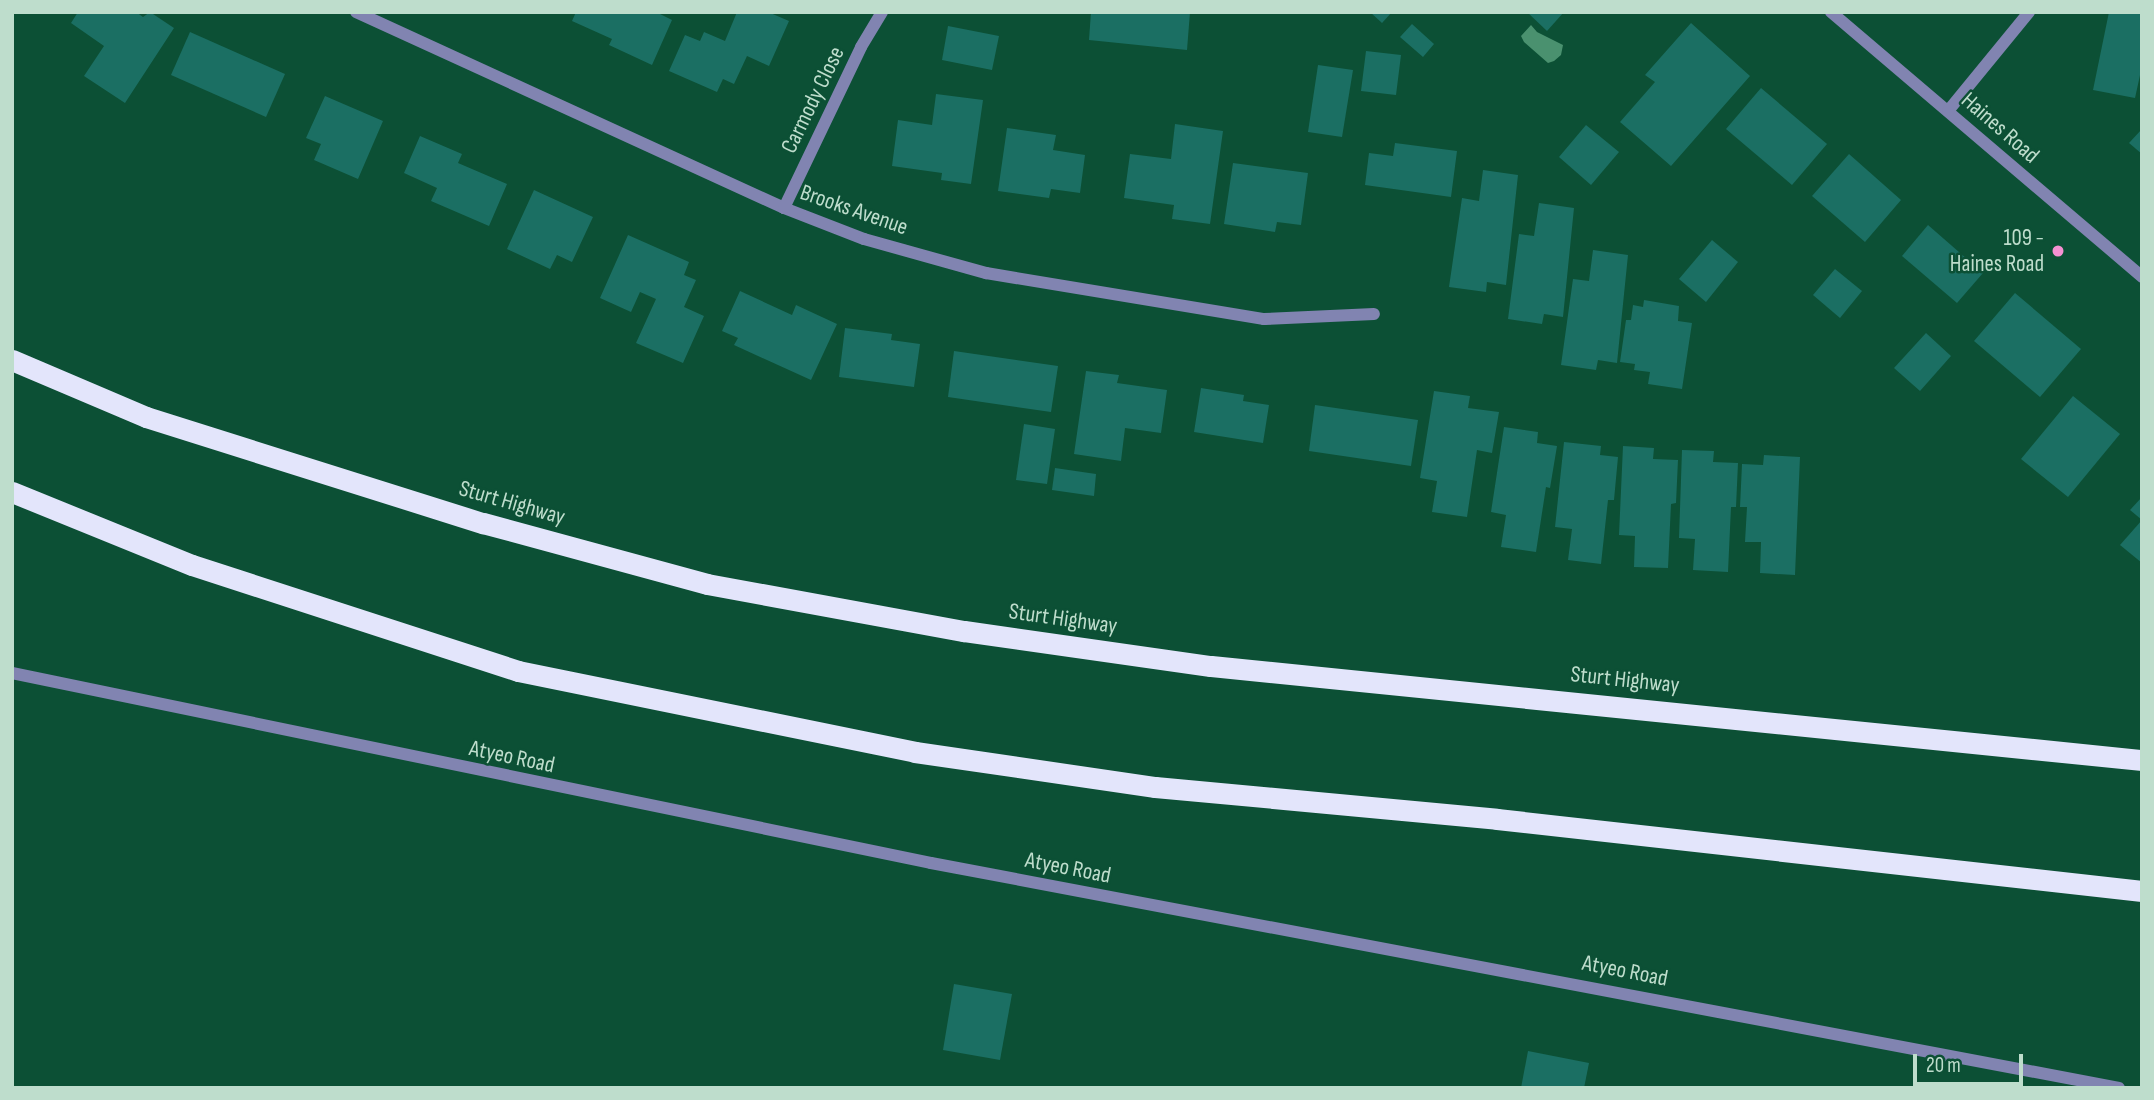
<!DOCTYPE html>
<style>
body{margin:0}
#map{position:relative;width:2154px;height:1100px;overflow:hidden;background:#0c5035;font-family:"Sofia Sans Condensed",sans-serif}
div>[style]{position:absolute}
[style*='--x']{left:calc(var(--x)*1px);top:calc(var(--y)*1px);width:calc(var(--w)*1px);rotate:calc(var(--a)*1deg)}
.water>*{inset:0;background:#4a916f}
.building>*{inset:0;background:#1b6f63}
.minor>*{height:12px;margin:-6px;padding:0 6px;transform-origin:6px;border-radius:6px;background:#8184b1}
.highway>*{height:21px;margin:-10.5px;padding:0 10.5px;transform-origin:10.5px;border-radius:10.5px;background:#e3e5fb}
.dots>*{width:19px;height:19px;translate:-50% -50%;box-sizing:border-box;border:4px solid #0c5035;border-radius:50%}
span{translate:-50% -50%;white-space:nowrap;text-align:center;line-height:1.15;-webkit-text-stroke:5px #0c5035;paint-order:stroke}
.street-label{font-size:23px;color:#beddcc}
.poi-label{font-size:23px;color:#beddcc}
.right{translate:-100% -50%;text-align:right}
.frame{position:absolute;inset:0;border:14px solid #beddcc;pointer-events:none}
.scale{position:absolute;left:1913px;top:1054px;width:110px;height:32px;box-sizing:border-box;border:4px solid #beddcc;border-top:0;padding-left:9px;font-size:21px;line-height:24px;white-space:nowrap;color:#beddcc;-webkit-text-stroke:5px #0c5035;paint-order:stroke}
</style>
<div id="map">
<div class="water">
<i style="clip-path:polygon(1531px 25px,1537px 32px,1563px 45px,1561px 55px,1554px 61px,1548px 63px,1524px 42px,1521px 36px)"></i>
</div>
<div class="building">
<i style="clip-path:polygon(78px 12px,136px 12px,143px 17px,150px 12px,174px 28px,125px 103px,84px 76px,104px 46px,71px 23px)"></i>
<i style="clip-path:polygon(576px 12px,656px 12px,672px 20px,652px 65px,609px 45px,612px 39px,572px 21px)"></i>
<i style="clip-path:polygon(737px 12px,768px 12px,789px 21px,769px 66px,747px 56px,734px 84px,723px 79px,717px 92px,669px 71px,685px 35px,700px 41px,704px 32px,725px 41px)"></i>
<i style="clip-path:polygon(1091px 12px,1190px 12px,1187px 50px,1089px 40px)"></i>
<i style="clip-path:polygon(1370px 12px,1392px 12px,1382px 23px)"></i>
<i style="clip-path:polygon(1527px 12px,1564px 12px,1547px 31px)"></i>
<i style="clip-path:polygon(2109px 12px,2142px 12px,2142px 66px,2135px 98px,2093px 90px)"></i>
<i style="clip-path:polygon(1691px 23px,1750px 76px,1671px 166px,1620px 122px,1655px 82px,1645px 75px)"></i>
<i style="clip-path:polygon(1412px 24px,1434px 44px,1423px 57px,1400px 37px)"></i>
<i style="clip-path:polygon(948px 26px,999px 36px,992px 70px,942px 60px)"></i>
<i style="clip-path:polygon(190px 32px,285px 74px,266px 117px,171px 75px)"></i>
<i style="clip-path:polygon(1366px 51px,1401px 55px,1396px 95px,1361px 91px)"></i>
<i style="clip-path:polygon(1318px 65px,1353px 70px,1342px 137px,1308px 132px)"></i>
<i style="clip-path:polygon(1761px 88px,1827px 144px,1792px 185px,1726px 129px)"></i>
<i style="clip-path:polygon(936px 94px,983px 100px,971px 184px,941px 180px,942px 173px,892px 166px,898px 120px,932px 125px)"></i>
<i style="clip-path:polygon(325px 96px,383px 121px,358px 179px,314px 160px,321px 144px,306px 138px)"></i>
<i style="clip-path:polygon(1175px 124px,1223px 131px,1210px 224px,1172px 219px,1174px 205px,1124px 198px,1130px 154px,1171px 159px)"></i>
<i style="clip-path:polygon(1586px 125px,1619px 152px,1591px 185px,1559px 157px)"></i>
<i style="clip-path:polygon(1007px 128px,1056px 135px,1053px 150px,1085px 155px,1080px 193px,1051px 189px,1049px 198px,998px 191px)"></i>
<i style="clip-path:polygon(2142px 129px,2142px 154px,2129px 143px)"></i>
<i style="clip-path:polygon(420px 136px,462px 154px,458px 163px,507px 184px,489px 226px,431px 201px,437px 188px,404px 173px)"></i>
<i style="clip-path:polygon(1395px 143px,1457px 151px,1451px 197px,1365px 185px,1369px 153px,1393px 156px)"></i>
<i style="clip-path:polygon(1849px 154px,1901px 200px,1865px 242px,1812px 196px)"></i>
<i style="clip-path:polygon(1233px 163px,1308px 173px,1301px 225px,1277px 222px,1275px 232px,1224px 224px)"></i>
<i style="clip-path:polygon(1483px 170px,1518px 175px,1506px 285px,1487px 282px,1486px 292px,1449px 287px,1462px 198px,1479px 201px)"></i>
<i style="clip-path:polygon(534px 190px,593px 217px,572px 262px,557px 255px,550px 269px,507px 249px)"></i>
<i style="clip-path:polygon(1539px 203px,1574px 208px,1563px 317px,1544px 314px,1542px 324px,1508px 319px,1519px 234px,1534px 236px)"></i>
<i style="clip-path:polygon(1928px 225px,1983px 273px,1957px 303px,1902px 256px)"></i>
<i style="clip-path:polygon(628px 235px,689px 262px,684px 275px,696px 280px,684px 307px,704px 316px,683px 363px,636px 343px,656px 299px,640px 292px,631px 312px,600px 298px)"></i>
<i style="clip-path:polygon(1712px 240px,1738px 262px,1706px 302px,1679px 279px)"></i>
<i style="clip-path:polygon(1593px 250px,1628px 255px,1617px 363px,1598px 360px,1596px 370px,1561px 365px,1573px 279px,1589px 281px)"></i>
<i style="clip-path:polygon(1835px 269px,1862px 291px,1840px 318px,1813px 295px)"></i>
<i style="clip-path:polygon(740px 291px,792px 315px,796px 305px,837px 324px,811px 380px,734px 345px,738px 338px,722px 331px)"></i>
<i style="clip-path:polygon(2015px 293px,2081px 349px,2040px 397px,1974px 341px)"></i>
<i style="clip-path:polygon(1644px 300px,1679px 306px,1678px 321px,1692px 323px,1682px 389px,1648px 384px,1650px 372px,1634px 370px,1635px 364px,1620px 362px,1626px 320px,1631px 320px,1633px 305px,1643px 307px)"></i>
<i style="clip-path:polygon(845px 328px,892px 334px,891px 340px,920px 344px,914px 387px,839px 377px)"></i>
<i style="clip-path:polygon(1926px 333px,1951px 356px,1920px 391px,1894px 368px)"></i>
<i style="clip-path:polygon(954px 351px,1058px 366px,1051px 412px,948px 397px)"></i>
<i style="clip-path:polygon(1086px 371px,1119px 375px,1117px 383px,1167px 390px,1161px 433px,1125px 428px,1121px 461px,1074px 454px)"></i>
<i style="clip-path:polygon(1201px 388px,1244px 395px,1243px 401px,1269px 405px,1263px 443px,1194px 432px)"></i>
<i style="clip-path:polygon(1434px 391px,1470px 396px,1468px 408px,1499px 412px,1492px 453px,1477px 450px,1467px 517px,1432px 512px,1437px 481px,1420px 478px)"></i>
<i style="clip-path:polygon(2073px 396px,2120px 434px,2068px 497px,2021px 459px)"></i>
<i style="clip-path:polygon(1315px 405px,1418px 420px,1411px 466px,1309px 451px)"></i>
<i style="clip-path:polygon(1024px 424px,1055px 429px,1047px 484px,1016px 480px)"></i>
<i style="clip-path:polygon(1504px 427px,1538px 432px,1537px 443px,1557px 446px,1550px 488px,1546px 487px,1536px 552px,1501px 547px,1506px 515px,1491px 512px)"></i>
<i style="clip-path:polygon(1564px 442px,1601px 446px,1600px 455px,1618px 457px,1614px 500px,1608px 500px,1601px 564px,1568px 560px,1572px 529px,1555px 527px)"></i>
<i style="clip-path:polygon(1623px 446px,1654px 448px,1653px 459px,1678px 460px,1676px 503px,1671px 504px,1668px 568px,1634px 567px,1635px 536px,1619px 535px)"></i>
<i style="clip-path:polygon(1682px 450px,1714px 451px,1713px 462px,1738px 463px,1736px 507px,1731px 507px,1728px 572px,1693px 570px,1695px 539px,1679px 538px)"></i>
<i style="clip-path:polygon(1764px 455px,1800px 457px,1795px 575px,1760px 573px,1761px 542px,1745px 542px,1747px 507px,1740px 507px,1742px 464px,1763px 465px)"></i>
<i style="clip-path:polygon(1055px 468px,1096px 474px,1094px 496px,1052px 490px)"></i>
<i style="clip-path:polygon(2142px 497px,2142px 520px,2130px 510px)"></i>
<i style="clip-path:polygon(2142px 520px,2142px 563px,2120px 545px)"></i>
<i style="clip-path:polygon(954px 984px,1012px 994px,1000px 1060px,943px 1050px)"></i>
<i style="clip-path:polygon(1528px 1051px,1589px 1063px,1584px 1088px,1521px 1088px)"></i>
</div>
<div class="minor">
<i style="--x:356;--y:12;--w:471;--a:24.6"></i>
<i style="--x:784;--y:208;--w:86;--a:21.2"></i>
<i style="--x:864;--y:239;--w:127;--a:15.6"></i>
<i style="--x:986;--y:273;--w:282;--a:9.4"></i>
<i style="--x:1264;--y:319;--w:110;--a:-2.6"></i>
<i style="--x:1831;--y:12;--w:409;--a:40.4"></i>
<i style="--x:1948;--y:111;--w:128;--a:-50.7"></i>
<i style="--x:784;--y:208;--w:178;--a:-64.4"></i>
<i style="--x:861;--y:47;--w:41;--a:-59"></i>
<i style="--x:12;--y:673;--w:938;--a:11.68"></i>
<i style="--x:931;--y:863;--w:1209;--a:10.72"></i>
</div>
<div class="highway">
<i style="--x:12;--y:360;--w:146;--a:23"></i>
<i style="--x:146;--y:417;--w:353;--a:17.5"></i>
<i style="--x:483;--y:523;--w:232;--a:15.2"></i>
<i style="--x:707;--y:584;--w:261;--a:10.4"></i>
<i style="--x:964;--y:631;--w:249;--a:8.1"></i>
<i style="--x:1211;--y:666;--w:936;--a:5.77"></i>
<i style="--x:12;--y:492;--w:194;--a:22.1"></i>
<i style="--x:192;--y:565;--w:343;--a:18"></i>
<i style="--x:518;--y:671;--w:405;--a:11.5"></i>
<i style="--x:915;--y:752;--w:243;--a:8.3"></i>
<i style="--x:1155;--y:787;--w:343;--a:5.3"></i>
<i style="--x:1497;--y:819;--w:649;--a:6.37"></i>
</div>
<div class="dots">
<i style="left:2058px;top:251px;background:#f591d2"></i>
</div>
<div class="street-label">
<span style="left:813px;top:100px;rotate:-64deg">Carmody Close</span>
<span style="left:2000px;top:128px;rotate:41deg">Haines Road</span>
<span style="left:854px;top:210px;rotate:19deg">Brooks Avenue</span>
<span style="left:512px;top:503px;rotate:16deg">Sturt Highway</span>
<span style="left:1063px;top:619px;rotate:8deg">Sturt Highway</span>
<span style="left:1625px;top:680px;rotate:6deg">Sturt Highway</span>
<span style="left:512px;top:757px;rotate:12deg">Atyeo Road</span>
<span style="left:1068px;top:868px;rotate:11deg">Atyeo Road</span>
<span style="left:1625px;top:971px;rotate:11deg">Atyeo Road</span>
</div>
<div class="poi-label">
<span class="right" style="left:2044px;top:251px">109 -<br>Haines Road</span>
</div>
<div class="frame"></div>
<div class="scale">20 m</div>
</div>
